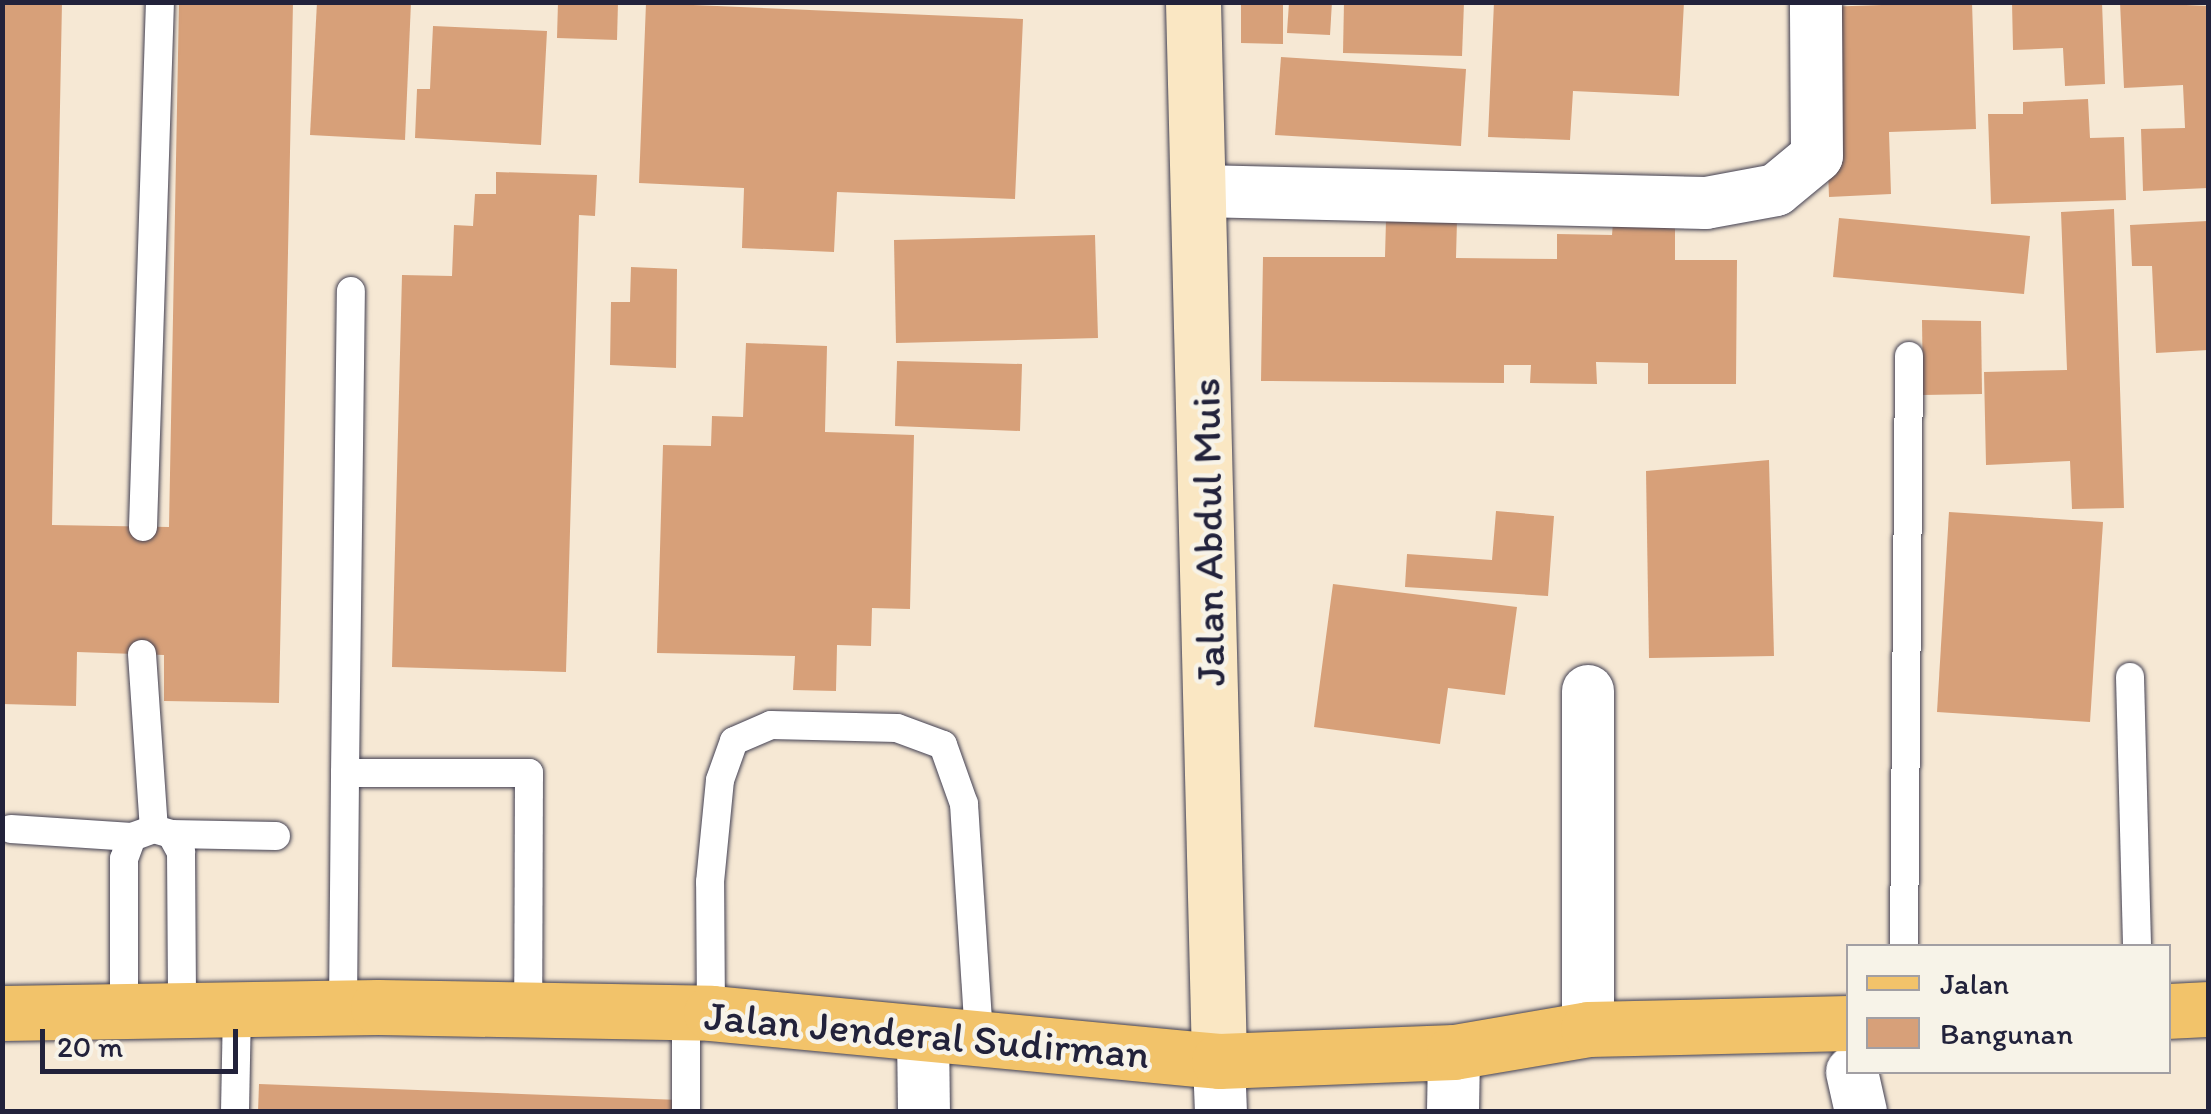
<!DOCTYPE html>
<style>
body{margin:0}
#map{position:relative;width:2211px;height:1114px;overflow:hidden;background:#f6e8d4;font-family:Itim,sans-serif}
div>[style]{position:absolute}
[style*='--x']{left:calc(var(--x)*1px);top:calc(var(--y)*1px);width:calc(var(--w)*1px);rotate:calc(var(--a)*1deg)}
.building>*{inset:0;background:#d7a079}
.roads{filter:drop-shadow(0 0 2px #424052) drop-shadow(0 0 2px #424052)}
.lane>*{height:28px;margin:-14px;padding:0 14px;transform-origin:14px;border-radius:14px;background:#fff}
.street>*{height:52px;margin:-26px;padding:0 26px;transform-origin:26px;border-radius:26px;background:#fff}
.secondary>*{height:55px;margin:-27.5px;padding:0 27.5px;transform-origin:27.5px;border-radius:27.5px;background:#fae7c3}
.primary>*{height:55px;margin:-27.5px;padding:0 27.5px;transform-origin:27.5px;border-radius:27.5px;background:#f2c36a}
span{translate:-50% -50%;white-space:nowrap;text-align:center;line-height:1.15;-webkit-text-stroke:9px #f7f3e8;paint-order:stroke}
.street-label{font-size:42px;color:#22223b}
.frame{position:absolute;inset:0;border:5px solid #22223b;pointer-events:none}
.legend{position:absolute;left:1846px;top:944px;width:325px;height:130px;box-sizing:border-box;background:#f7f3e8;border:2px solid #a29fa3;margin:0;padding:12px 18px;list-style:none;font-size:30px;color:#22223b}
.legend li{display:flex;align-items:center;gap:20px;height:50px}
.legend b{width:50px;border:2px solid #a29fa3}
.scale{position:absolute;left:40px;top:1029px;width:198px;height:45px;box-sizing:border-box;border:5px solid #22223b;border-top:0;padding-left:12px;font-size:30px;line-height:35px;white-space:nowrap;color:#22223b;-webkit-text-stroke:8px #f7f3e8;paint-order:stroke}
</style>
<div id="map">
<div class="building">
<i style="clip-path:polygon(2px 2px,62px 2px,52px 525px,169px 527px,179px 2px,293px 2px,279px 703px,164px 701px,164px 655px,77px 652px,76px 706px,2px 704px)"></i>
<i style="clip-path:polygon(317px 2px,411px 2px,405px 140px,310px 135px)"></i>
<i style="clip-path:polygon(558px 2px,618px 2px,617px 40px,557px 38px)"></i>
<i style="clip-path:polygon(1241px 2px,1283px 2px,1283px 44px,1241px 43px)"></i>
<i style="clip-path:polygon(1289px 2px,1332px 2px,1330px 35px,1287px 33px)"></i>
<i style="clip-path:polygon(1344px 2px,1464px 2px,1462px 56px,1343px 53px)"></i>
<i style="clip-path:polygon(1494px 2px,1684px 2px,1679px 96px,1573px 91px,1570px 140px,1488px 137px)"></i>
<i style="clip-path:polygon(1972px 2px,1976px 129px,1889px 132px,1891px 194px,1829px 197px,1822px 7px)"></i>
<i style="clip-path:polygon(2012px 2px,2102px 2px,2105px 84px,2065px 86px,2063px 48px,2013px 50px)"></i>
<i style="clip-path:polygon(2120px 2px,2208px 6px,2208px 188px,2143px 191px,2141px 129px,2185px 128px,2183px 85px,2124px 88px)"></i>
<i style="clip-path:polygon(646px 3px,1023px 19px,1015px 199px,837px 192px,834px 252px,742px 248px,744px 188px,639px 183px)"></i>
<i style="clip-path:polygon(433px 26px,547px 31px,541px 145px,415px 138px,417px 89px,430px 89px)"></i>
<i style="clip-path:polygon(1281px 57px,1466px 69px,1461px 146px,1275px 135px)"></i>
<i style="clip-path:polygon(2088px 99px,2090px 138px,2124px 137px,2126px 200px,1991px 204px,1988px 114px,2023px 114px,2023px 102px)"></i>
<i style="clip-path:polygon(496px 172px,597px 175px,595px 216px,579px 215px,566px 672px,392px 667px,402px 275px,452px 276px,454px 225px,473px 226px,475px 194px,496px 194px)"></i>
<i style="clip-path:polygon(2114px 209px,2124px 508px,2072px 509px,2070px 461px,1986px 465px,1984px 372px,2067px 370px,2061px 212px)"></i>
<i style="clip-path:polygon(1839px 218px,2030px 236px,2024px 294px,1833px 277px)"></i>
<i style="clip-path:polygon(1386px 220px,1457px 220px,1456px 258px,1557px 259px,1557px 234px,1612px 235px,1613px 222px,1675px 222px,1675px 260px,1737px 260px,1736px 384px,1648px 384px,1648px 363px,1596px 362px,1597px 384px,1530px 383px,1531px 365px,1504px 365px,1504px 383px,1261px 381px,1263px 257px,1385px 257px)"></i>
<i style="clip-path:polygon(2208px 221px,2208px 350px,2156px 353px,2152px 266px,2132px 266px,2130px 225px)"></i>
<i style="clip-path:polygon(1095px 235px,1098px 338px,896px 343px,894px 240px)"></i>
<i style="clip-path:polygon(631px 267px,677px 269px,676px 368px,610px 365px,611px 302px,630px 302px)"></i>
<i style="clip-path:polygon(1922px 320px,1981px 321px,1982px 394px,1923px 395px)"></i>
<i style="clip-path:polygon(746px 343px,827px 346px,825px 432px,914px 435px,910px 609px,872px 608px,871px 646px,837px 645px,836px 691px,793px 690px,795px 656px,657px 653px,663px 445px,711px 446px,712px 416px,743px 417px)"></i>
<i style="clip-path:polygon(897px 361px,1022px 364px,1020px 431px,895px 426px)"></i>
<i style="clip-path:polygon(1769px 460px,1774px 656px,1649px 658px,1646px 471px)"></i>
<i style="clip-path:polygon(1496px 511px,1554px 516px,1548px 596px,1405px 587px,1407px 554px,1492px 560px)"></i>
<i style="clip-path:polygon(1949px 512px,2103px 522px,2090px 722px,1937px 712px)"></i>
<i style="clip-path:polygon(1333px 584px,1517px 607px,1505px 695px,1448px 688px,1440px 744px,1314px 727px)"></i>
<i style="clip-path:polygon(259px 1084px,680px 1100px,680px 1112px,258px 1112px)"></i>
</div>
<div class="roads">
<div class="lane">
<i style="--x:143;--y:527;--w:525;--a:-88.15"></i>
<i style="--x:142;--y:654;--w:175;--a:86.1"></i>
<i style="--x:2130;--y:677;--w:269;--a:88.5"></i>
<i style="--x:345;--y:773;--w:482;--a:-89.3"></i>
<i style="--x:11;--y:829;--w:121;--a:3.8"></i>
<i style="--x:171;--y:834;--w:105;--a:1.1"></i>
<i style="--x:1904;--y:946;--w:590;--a:-89.51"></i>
<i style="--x:124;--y:1007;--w:148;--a:-90"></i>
<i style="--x:124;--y:859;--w:23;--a:-70"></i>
<i style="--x:132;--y:837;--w:23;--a:-20"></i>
<i style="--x:154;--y:829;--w:18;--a:16"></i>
<i style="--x:171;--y:834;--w:21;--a:61"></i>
<i style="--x:181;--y:852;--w:155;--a:89.6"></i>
<i style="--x:343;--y:1007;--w:234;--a:-89.5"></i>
<i style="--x:345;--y:773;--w:184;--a:0"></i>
<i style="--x:529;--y:773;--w:237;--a:90.2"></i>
<i style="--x:711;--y:1013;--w:131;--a:-90.4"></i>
<i style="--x:710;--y:882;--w:102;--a:-84.4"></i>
<i style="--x:720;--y:780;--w:41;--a:-70.3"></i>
<i style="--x:734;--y:741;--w:40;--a:-23.4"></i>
<i style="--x:771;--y:725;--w:126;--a:1.4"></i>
<i style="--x:897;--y:728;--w:49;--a:20.3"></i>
<i style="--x:943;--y:745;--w:63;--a:70.4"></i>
<i style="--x:964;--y:804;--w:232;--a:86.3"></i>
<i style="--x:235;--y:1112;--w:104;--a:-88.9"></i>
<i style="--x:686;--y:1112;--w:99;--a:-90"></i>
</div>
<div class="street">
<i style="--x:1200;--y:191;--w:506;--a:1.36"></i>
<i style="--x:1706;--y:203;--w:71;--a:-10.5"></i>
<i style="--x:1776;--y:190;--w:53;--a:-39.7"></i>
<i style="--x:1817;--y:156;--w:154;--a:-90.4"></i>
<i style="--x:1588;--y:691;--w:338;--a:90"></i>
<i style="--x:923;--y:1033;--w:79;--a:89.3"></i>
<i style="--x:1219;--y:1061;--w:51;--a:87.8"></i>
<i style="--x:1852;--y:1072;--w:41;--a:77.3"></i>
<i style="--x:1453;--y:1112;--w:60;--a:-89"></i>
</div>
<div class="secondary">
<i style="--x:1193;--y:2;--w:1059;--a:88.59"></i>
</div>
<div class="primary">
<i style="--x:2168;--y:1011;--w:40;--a:-2.9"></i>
<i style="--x:2;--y:1013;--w:376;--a:-0.9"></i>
<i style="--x:378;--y:1007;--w:333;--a:1"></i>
<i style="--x:711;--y:1013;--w:510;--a:5.4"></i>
<i style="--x:1219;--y:1061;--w:235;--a:-2.2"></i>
<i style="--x:1454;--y:1052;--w:136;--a:-9.7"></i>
<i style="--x:1588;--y:1029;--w:260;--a:-1.3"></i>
</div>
</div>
<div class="street-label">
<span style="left:1208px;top:532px;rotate:-91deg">Jalan Abdul Muis</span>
<span style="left:927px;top:1035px;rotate:5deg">Jalan Jenderal Sudirman</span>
</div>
<div class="frame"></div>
<ul class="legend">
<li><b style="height:12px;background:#f2c36a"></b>Jalan</li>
<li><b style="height:28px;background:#d7a079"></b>Bangunan</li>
</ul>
<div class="scale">20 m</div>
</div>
